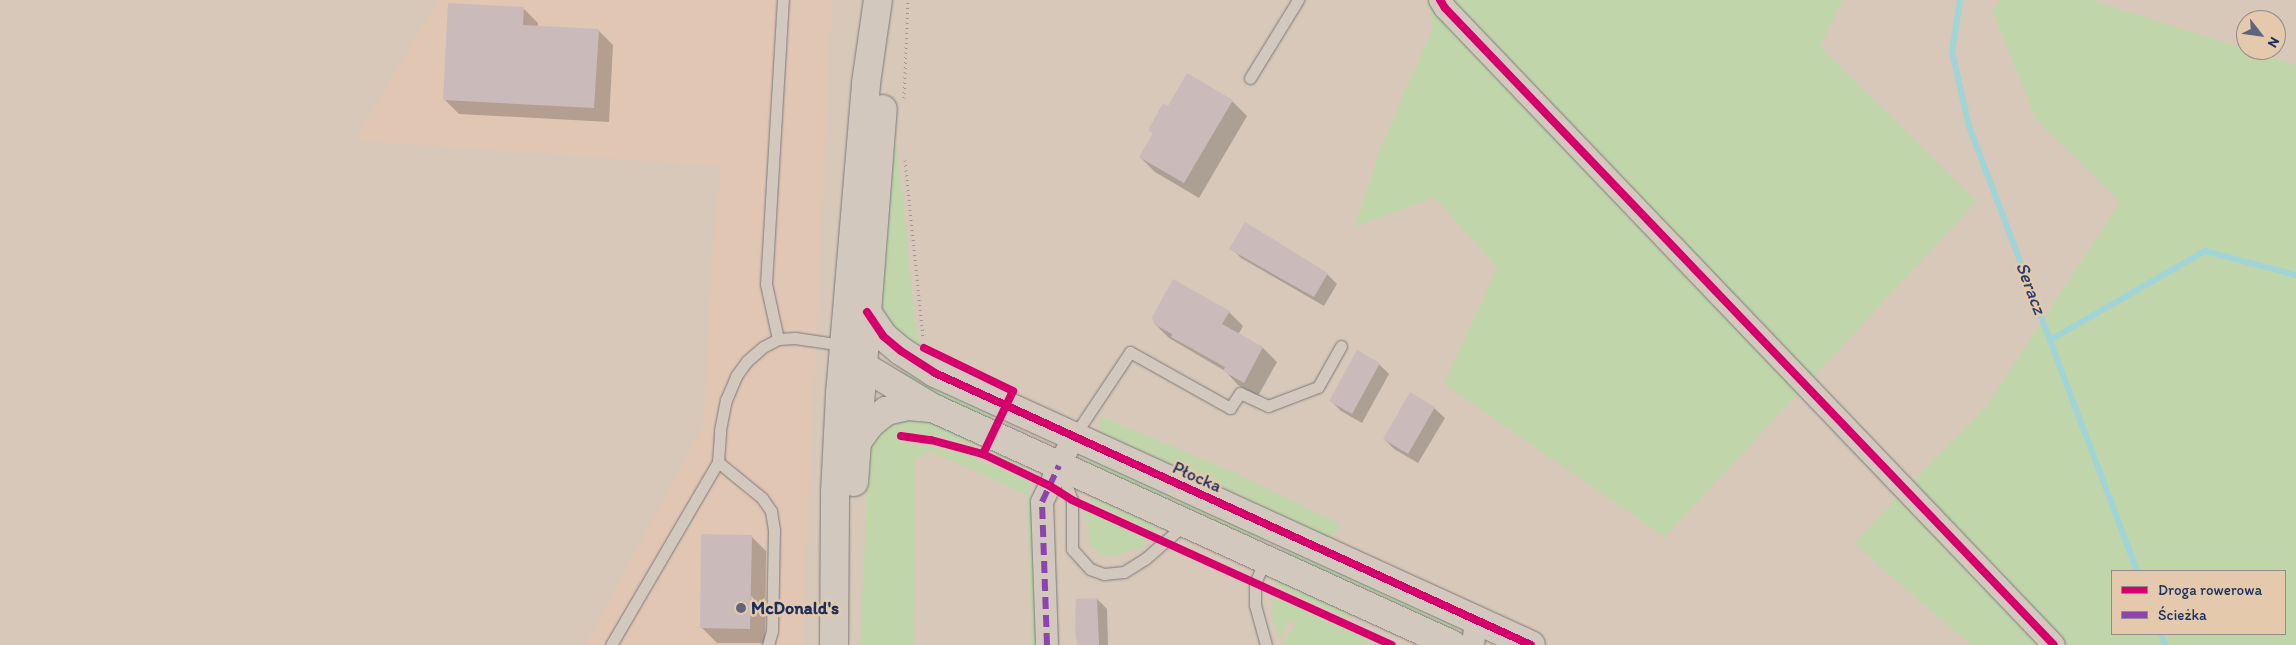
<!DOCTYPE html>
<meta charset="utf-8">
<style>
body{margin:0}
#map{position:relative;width:2296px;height:645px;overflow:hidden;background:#d7c8b9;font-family:Itim,sans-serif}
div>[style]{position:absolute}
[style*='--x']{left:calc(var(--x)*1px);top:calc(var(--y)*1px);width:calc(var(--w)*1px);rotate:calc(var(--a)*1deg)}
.built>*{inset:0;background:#e1c6b4}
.green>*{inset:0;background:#c1d5ab}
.shadow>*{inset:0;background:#0003}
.stream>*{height:6px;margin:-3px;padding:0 3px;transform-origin:3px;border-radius:3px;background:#a0d4d7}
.building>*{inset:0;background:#cabbba}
.path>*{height:3px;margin-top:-1.5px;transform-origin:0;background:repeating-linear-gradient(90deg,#9c9795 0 1px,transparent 0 5px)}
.roads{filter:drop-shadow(0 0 1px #7c797b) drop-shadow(0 0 1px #7c797b)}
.lane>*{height:11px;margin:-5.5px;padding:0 5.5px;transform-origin:5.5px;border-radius:5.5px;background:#d3c8bd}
.street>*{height:22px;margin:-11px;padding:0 11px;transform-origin:11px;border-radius:11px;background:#d3c8bd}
.secondary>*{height:28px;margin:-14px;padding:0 14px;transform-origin:14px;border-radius:14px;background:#d3c8bd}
.quiet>*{height:6px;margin-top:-3px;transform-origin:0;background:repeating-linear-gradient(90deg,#8e44ad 0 12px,transparent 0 18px)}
.cycleway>*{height:8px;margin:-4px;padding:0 4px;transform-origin:4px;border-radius:4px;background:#d6006c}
.dots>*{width:14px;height:14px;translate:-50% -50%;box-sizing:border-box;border:2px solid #e4c9ac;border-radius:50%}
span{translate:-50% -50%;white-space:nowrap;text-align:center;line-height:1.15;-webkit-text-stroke:5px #e4c9ac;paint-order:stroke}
.street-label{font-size:18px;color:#1b2f5e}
.poi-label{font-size:18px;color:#1b2f5e;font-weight:700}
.left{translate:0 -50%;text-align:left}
.water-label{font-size:19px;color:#26406b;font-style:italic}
.legend{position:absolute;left:2111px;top:570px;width:175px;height:65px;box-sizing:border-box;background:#e4c9ac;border:1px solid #948b8d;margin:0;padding:6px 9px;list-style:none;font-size:15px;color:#1b2f5e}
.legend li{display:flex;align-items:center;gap:10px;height:25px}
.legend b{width:25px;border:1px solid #948b8d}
.north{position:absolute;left:2236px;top:10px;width:50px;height:50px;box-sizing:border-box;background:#e4c9ac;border:1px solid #948b8d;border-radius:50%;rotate:120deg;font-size:14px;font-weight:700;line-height:20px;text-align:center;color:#1b2f5e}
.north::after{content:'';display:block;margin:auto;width:18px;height:22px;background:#5d657e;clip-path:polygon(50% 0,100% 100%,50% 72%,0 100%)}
</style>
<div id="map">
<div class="built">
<i style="clip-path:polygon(438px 0,832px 0,802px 645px,585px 645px,703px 426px,714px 227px,721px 166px,355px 140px)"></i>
</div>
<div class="green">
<i style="clip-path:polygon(1427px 0,1843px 0,1820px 47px,1977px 201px,1665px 537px,1444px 384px,1497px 268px,1435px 197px,1355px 227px,1380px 149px,1433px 28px)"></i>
<i style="clip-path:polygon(evenodd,2001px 0,2092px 0,2296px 65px,2296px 645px,1971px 645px,1853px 543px,1986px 407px,2120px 202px,2036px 120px,1992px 10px,2001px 0,2112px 571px,2285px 571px,2285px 634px,2112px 634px,2112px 571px)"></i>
<i style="clip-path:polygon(895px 137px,904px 205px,914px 318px,922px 351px,903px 344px,884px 316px,880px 304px)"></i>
<i style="clip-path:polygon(897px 372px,908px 373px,993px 412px,990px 421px,905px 383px)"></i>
<i style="clip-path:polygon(1100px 416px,1234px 472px,1342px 525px,1331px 537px,1324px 535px,1158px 458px,1121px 444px,1103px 435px,1099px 426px)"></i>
<i style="clip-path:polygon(899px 419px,944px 425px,979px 444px,974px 446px,944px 437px,902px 431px,901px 442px,959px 452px,1030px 482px,1036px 645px,1032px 645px,1027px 495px,930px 451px,916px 460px,914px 645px,860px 645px,869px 448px,879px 430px)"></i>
<i style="clip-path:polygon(994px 450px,1026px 462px,1030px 471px,997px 456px)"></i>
<i style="clip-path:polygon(1090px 457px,1262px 536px,1261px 540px,1259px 542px,1085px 463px,1085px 460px)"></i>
<i style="clip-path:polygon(1094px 498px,1155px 525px,1157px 533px,1087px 500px)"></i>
<i style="clip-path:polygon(1083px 509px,1149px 541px,1141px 549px,1123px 552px,1122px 556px,1101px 556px,1101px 553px,1089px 545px,1088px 522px,1084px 519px)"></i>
<i style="clip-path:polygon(1286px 548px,1459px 626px,1458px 629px,1453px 631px,1286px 555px)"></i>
<i style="clip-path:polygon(1278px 578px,1350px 613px,1348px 619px,1276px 586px)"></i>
<i style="clip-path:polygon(1274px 596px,1356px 634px,1381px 645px,1284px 645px,1290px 630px,1292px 631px,1296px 624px,1288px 620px,1281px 642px,1271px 617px)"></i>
</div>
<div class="shadow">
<i style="clip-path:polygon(523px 8px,538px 23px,538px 27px,598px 30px,613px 45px,609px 122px,459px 114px,444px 99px)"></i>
<i style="clip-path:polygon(1232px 101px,1247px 116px,1199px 198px,1155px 172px,1140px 157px,1154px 134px,1149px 130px,1169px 108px)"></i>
<i style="clip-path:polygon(1231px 248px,1327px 274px,1337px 284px,1324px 306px,1241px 258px)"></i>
<i style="clip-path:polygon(1229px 312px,1243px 326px,1238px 335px,1263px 348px,1277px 362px,1258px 396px,1238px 385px,1225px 371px,1169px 338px,1155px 324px)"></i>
<i style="clip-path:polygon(1379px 364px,1389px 374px,1362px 423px,1341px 411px,1331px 401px)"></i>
<i style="clip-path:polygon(1411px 394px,1434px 408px,1445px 418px,1418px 463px,1394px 449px,1384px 439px)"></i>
<i style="clip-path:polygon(751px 536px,766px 551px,765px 643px,717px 643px,702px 628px)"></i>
<i style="clip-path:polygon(1097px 599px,1107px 609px,1108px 645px,1078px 645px)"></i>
</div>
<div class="stream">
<i style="--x:1960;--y:0;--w:53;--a:98.7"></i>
<i style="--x:1952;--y:52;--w:76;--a:77.1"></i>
<i style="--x:1969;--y:126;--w:476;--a:69.3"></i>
<i style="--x:2050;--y:340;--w:179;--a:-29.9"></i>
<i style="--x:2205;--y:251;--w:94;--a:14.8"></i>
<i style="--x:2161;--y:634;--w:12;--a:70"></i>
</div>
<div class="building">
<i style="clip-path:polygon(448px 3px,524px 7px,523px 25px,599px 29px,594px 108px,443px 100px)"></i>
<i style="clip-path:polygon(1187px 73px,1233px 100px,1184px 183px,1139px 157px,1153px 133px,1148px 130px,1163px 103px,1168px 106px)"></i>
<i style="clip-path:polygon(1245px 222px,1328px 273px,1314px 297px,1229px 249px)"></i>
<i style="clip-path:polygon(1173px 279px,1230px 311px,1222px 324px,1263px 347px,1244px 383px,1223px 371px,1225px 367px,1171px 337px,1172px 334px,1154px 324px,1152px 317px)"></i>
<i style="clip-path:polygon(1357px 350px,1380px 363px,1352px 414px,1329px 401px)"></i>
<i style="clip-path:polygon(1410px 392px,1435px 407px,1408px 454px,1383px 439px)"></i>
<i style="clip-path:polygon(701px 534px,752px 535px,750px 629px,700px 628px)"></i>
<i style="clip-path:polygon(1097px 598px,1099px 645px,1077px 645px,1075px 631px,1076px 599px)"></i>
</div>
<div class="path">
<i style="--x:904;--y:98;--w:98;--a:-87.7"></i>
<i style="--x:905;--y:160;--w:178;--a:84.2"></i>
</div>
<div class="roads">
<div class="lane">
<i style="--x:1250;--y:78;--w:92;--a:-58.4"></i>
<i style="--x:778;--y:339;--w:56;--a:-102.3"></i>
<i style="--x:766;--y:284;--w:285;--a:-86.6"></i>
<i style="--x:1074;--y:436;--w:101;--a:-56.3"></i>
<i style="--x:1130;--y:352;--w:115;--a:29.2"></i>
<i style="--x:1230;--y:408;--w:18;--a:-56"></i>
<i style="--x:1240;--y:393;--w:31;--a:25"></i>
<i style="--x:1268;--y:406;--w:53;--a:-20.8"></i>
<i style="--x:1318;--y:387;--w:47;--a:-60.7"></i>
<i style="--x:718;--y:462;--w:57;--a:39.3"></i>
<i style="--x:762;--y:498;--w:16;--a:55"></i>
<i style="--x:771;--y:511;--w:18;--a:81"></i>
<i style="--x:774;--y:529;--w:102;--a:91.1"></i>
<i style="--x:772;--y:631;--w:15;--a:106"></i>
<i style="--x:1061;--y:470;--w:32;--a:70"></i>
<i style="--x:1072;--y:500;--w:49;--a:90"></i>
<i style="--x:1072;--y:549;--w:27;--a:48"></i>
<i style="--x:1090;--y:569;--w:15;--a:20"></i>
<i style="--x:1104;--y:574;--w:20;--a:-6"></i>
<i style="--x:1124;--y:572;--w:25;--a:-32"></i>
<i style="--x:1145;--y:559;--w:53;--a:-41.2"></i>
<i style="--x:1265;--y:559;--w:27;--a:112"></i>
<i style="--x:1255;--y:584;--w:21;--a:90"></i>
<i style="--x:1255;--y:605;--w:41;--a:74.6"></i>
<i style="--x:611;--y:645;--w:212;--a:-59.7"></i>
<i style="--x:718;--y:462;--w:32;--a:-86"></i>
<i style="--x:720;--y:430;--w:31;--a:-79"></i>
<i style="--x:726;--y:400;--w:26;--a:-67"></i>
<i style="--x:736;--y:376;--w:19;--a:-54"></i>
<i style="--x:747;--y:361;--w:21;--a:-41"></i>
<i style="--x:763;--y:347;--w:17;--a:-28"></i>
<i style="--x:778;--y:339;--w:17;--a:-3"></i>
<i style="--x:795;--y:338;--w:49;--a:8.3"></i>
</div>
<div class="street">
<i style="--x:1440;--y:0;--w:9;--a:58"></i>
<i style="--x:1445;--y:8;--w:881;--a:46.29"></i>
<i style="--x:1047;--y:645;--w:143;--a:-92"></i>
<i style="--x:1042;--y:502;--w:71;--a:-64.2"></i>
<i style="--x:1473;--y:645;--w:25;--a:-83"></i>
</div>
<div class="secondary">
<i style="--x:867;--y:312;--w:29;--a:56"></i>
<i style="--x:883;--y:336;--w:23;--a:40"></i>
<i style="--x:901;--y:351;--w:40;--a:32.9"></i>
<i style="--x:935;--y:373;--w:655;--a:24.53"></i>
<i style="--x:843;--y:345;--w:29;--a:46"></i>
<i style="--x:863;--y:366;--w:82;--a:31"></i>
<i style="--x:933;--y:408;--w:571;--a:24.5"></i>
<i style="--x:857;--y:442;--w:22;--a:-54"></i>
<i style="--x:870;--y:424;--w:21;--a:-39"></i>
<i style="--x:886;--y:411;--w:23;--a:-13"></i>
<i style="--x:908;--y:406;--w:25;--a:5"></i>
<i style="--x:854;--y:482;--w:374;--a:-85.6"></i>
<i style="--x:834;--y:645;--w:152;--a:-89.6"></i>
<i style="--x:835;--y:493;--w:99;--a:-87.1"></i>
<i style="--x:840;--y:394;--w:312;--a:-85.2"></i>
<i style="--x:866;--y:83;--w:84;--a:-81.8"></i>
</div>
</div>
<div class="quiet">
<i style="--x:1047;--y:645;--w:143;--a:-92"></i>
<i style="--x:1042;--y:502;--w:40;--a:-65"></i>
</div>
<div class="cycleway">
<i style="--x:1440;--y:0;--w:9;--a:58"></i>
<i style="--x:1445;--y:8;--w:881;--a:46.29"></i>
<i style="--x:867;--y:312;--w:29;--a:56"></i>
<i style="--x:883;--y:336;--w:23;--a:40"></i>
<i style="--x:901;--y:351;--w:40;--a:32.9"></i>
<i style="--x:935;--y:373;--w:655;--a:24.53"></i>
<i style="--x:924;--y:348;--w:99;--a:25.8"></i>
<i style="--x:1013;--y:391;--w:70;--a:115.5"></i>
<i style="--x:901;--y:436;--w:30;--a:8"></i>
<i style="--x:931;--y:440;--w:54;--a:15.1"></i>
<i style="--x:983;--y:454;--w:74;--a:25.5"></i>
<i style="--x:1050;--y:486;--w:26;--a:32"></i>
<i style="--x:1072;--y:500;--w:351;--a:24.4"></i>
</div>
<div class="dots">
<i style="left:741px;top:608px;background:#5d657e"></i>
</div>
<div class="street-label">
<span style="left:1197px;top:477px;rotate:24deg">Płocka</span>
</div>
<div class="poi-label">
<span class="left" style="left:751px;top:608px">McDonald's</span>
</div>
<div class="water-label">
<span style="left:2031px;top:288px;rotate:69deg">Seracz</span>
</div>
<ul class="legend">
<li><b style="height:6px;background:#d6006c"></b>Droga rowerowa</li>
<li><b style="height:6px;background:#8e44ad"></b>Ścieżka</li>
</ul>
<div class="north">N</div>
</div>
